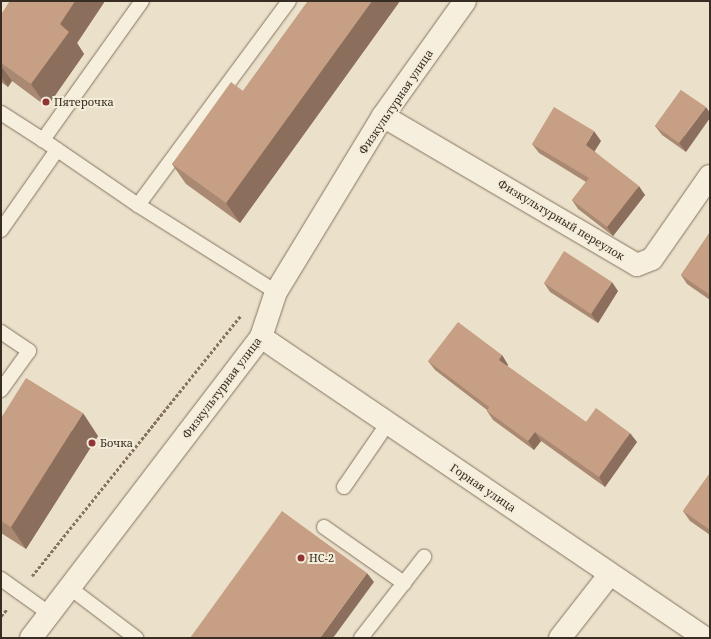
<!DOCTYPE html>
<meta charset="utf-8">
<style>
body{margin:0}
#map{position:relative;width:711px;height:639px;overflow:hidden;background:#ebe1ca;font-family:"Noto Serif",serif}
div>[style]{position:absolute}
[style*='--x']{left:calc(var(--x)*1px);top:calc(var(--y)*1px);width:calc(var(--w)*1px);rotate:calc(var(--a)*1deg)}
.path>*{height:2.5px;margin-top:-1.25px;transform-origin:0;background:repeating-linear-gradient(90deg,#867460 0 3px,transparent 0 5px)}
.roads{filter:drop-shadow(0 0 1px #867460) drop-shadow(0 0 1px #867460)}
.service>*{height:14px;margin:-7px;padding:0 7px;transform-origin:7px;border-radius:7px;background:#f6efdd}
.minor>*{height:22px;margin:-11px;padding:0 11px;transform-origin:11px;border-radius:11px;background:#f6efdd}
.tertiary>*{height:22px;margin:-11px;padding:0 11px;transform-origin:11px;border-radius:11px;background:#f6efdd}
.wall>*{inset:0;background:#aa8972}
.shaded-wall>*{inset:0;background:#8b6f5c}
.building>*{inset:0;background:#c69f84}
.dots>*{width:11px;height:11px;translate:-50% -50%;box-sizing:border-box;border:2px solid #f3ecd9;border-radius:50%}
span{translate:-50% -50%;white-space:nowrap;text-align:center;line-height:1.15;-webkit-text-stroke:4px #f3ecd9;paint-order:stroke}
.poi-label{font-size:11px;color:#382d22}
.left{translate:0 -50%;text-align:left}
.street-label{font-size:11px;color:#382d22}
.frame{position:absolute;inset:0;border:2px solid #382d22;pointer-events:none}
</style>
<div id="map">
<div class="path">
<i style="--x:32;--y:576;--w:333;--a:-51.3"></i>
<i style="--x:1;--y:616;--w:9;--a:-49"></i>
</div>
<div class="roads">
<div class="service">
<i style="--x:142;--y:1;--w:171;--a:125.5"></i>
<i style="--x:43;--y:140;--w:115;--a:34.4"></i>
<i style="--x:138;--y:205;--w:254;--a:-53.5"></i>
<i style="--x:1;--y:113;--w:50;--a:32.7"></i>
<i style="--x:138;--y:205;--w:163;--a:32.2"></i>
<i style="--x:1;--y:230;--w:98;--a:-55"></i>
<i style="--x:1;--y:332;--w:34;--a:34"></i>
<i style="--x:29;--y:351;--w:48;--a:125.7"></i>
<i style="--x:344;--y:487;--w:78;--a:-55.5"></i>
<i style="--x:324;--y:527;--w:98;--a:35"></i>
<i style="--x:1;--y:579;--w:60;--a:35.5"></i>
<i style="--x:70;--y:588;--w:83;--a:37.1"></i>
<i style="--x:361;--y:638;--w:103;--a:-52.1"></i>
</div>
<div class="minor">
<i style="--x:383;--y:116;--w:294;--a:30.4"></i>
<i style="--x:637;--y:265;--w:16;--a:-22"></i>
<i style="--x:652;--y:259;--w:101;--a:-55.1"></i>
<i style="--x:560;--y:638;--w:81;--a:-52"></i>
</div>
<div class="tertiary">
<i style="--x:261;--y:337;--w:536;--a:34.13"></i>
<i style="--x:31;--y:638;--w:379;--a:-52.6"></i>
<i style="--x:261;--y:337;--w:47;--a:-71.6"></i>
<i style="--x:276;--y:292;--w:206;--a:-58.7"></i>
<i style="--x:383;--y:116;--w:141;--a:-54.5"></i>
</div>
</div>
<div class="wall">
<i style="clip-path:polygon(10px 1px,105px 1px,77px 43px,84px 54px,47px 107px,12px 81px,8px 87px,1px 82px,1px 15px)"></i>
<i style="clip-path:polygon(308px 1px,400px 1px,240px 223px,186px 184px,172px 164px,243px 91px)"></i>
<i style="clip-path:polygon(681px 90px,686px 152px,662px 135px,655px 126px)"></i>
<i style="clip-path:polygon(601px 141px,594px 151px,645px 195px,613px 236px,578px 209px,572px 200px,586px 182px,539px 153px,532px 144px)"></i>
<i style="clip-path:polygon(710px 232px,710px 300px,687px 284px,681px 275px)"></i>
<i style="clip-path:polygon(544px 283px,618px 291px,598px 323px,550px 292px)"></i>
<i style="clip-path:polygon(502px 355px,508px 365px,507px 366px,586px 422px,637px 442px,605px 487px,541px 441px,534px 450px,493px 420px,487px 411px,487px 410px,435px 370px,428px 361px)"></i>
<i style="clip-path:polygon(1px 418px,98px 436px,26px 549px,1px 533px)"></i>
<i style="clip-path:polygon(710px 473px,710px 535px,690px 521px,683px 511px)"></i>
</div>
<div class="shaded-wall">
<i style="clip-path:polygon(75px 1px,105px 1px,77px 43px,84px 54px,47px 107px,31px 84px,60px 24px)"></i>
<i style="clip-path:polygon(372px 1px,400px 1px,240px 223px,226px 203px)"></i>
<i style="clip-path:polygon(1px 66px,12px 81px,8px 87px,1px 77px)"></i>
<i style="clip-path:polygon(706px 107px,710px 113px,710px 118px,686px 152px,679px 143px)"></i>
<i style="clip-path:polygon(594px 131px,601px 141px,593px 154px,586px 145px)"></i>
<i style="clip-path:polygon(639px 186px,645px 195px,613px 236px,607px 227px)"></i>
<i style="clip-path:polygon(612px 282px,618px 291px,598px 323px,591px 314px)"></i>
<i style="clip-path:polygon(502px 355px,508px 365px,505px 369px,499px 360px)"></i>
<i style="clip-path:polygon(83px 413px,98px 436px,26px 549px,11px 527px)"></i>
<i style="clip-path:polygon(535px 432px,541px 441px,534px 450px,528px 441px)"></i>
<i style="clip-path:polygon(630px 433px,637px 442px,605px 487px,599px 477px)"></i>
<i style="clip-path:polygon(367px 573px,374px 582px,333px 638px,320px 638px)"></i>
</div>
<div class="building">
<i style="clip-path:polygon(10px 1px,75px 1px,60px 24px,69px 32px,31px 84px,1px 63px,1px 15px)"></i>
<i style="clip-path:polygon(308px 1px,372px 1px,226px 203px,172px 164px,231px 82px,243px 91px)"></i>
<i style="clip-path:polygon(681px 90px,706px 107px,679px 143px,655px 126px)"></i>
<i style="clip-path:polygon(554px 107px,594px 131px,586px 145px,639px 186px,607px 227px,572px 200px,589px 178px,532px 144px)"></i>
<i style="clip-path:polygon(710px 232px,710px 295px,681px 275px)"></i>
<i style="clip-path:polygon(564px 251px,612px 282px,591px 314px,544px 283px)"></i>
<i style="clip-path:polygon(458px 322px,502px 355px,499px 360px,586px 422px,596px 408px,630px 433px,599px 477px,535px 432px,528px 441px,487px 411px,489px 407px,428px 361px)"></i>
<i style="clip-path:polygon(26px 378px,83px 413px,11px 527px,1px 521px,1px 418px)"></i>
<i style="clip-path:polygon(710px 473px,710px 530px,683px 511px)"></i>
<i style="clip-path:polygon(282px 511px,367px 573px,320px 638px,190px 638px)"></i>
</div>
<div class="dots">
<i style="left:46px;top:102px;background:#903536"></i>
<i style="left:92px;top:443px;background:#903536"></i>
<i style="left:301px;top:558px;background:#903536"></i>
</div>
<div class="poi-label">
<span class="left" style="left:54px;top:102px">Пятерочка</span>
<span class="left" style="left:100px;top:443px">Бочка</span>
<span class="left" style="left:309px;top:558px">НС-2</span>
</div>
<div class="street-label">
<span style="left:396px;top:102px;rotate:-56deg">Физкультурная улица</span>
<span style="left:561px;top:220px;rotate:31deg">Физкультурный переулок</span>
<span style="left:222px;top:388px;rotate:-53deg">Физкультурная улица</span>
<span style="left:483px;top:488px;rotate:34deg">Горная улица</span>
</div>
<div class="frame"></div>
</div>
